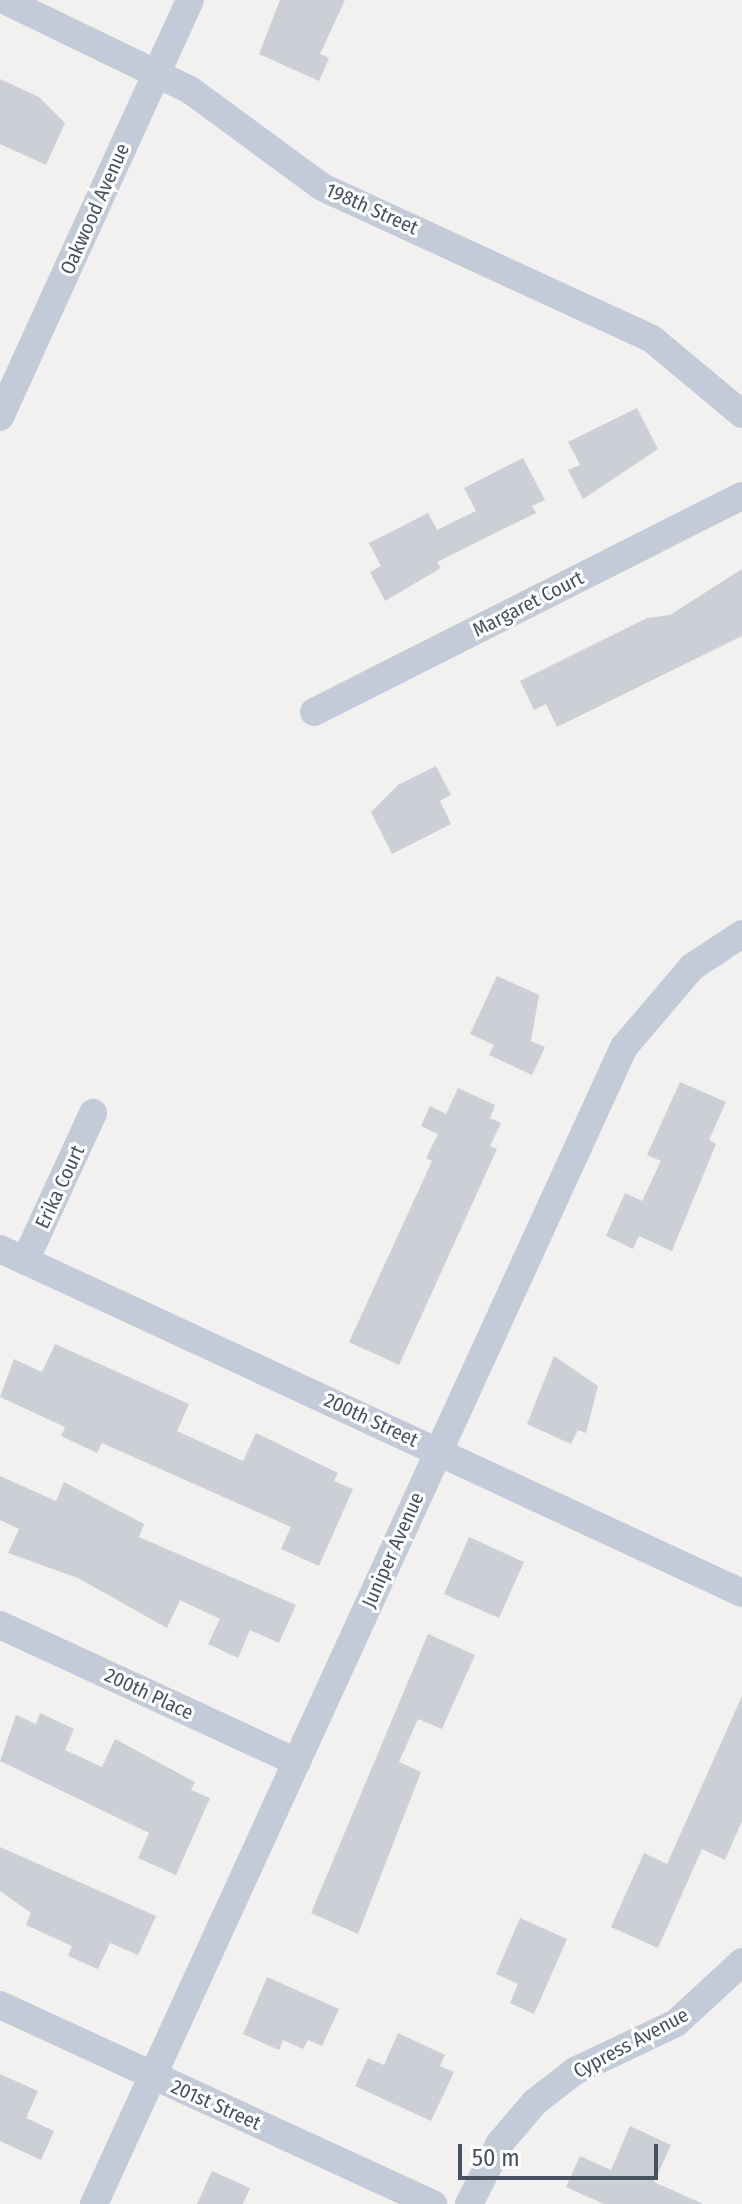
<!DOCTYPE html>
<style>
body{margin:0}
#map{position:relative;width:742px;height:2204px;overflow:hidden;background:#f3f0f0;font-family:"Fira Sans Condensed",sans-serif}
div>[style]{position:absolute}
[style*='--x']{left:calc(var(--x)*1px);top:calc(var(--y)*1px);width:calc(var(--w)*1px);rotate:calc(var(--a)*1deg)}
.building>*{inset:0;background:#cccfd6}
.street>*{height:28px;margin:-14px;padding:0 14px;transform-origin:14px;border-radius:14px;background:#c2cbd7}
span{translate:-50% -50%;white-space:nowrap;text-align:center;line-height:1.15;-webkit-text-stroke:6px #fff;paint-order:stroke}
.street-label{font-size:20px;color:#465260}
.scale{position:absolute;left:458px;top:2144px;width:200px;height:36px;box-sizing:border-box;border:4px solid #465260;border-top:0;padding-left:10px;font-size:24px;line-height:28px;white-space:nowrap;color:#465260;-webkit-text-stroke:6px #fff;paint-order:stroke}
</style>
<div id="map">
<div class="building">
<i style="clip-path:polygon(280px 0,345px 0,320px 54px,329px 58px,319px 81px,259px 54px)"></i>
<i style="clip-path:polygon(0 79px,39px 97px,65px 123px,46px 165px,0 144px)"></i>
<i style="clip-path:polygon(637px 408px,658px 449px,583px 499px,568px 470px,580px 465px,568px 442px)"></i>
<i style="clip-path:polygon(523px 458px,545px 500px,532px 506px,536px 513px,437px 562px,441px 568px,385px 601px,370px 572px,381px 566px,369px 543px,428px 513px,437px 530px,476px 511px,464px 488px)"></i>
<i style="clip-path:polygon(742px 569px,742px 636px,557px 727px,546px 704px,534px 710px,520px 681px,647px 618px,670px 615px)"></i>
<i style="clip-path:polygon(436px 766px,451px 795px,440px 801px,451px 824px,392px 854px,371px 812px,398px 785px)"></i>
<i style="clip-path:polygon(497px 976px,539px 995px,531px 1041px,545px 1047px,532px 1075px,489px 1055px,494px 1045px,470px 1034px)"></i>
<i style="clip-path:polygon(680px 1082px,726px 1102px,709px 1140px,716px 1144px,672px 1251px,639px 1236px,633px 1249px,606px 1236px,625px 1193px,642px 1201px,661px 1161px,647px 1155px)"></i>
<i style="clip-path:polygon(458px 1088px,495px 1105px,490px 1118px,501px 1123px,490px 1146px,497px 1149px,399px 1365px,349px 1342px,432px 1161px,426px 1158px,438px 1134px,421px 1126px,430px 1106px,446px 1114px)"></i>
<i style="clip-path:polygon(55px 1344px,189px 1404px,177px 1431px,243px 1461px,256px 1433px,338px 1473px,334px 1481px,353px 1489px,319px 1566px,281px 1549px,291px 1527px,102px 1443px,97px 1453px,61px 1436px,65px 1427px,0 1397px,14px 1359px,42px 1372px)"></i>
<i style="clip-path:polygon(554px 1356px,598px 1386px,586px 1433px,578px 1430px,571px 1444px,527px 1424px)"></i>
<i style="clip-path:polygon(0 1476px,56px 1501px,64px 1482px,144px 1524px,139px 1537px,296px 1605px,279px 1643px,250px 1630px,238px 1658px,208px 1644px,220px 1619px,180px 1600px,167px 1628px,78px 1578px,8px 1553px,19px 1529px,0 1520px)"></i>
<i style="clip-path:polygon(469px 1537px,524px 1562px,499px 1618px,444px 1594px)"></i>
<i style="clip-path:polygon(428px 1634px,475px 1655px,442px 1729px,418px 1719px,399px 1762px,421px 1772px,358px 1934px,311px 1913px)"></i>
<i style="clip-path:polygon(742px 1696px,742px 1821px,725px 1860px,702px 1849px,658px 1948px,611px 1927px,644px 1853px,667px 1864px)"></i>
<i style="clip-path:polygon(40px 1713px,74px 1729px,65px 1750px,102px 1767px,115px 1739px,195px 1782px,191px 1790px,210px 1798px,176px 1875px,138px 1858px,149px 1833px,0 1761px,16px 1715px,36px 1724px)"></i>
<i style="clip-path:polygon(0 1847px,156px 1916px,138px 1955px,110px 1943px,98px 1969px,68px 1956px,72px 1946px,26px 1925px,31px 1913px,0 1891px)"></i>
<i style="clip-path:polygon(520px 1918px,567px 1939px,534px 2014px,510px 2003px,518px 1984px,496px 1974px)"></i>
<i style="clip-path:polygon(267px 1977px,339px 2009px,322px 2046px,308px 2040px,303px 2049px,283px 2040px,279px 2050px,243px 2034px)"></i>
<i style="clip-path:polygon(398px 2033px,445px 2055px,440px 2066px,454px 2072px,431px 2121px,355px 2086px,368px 2058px,384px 2065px)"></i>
<i style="clip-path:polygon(0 2074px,38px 2091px,26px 2118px,54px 2131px,41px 2160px,0 2141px)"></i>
<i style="clip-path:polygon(630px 2126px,671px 2145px,654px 2182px,703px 2204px,604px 2204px,566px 2187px,580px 2156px,611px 2170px)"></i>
<i style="clip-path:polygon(212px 2171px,250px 2188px,243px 2204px,197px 2204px)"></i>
</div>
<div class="street">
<i style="--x:4;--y:0;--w:207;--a:25.8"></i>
<i style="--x:190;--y:90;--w:164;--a:36.3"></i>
<i style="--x:322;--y:187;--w:363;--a:24.7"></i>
<i style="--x:652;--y:339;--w:117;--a:39.8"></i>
<i style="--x:0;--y:417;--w:458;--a:-65.5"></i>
<i style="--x:314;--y:712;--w:479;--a:-26.8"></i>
<i style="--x:0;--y:1249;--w:818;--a:24.87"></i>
<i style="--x:25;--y:1261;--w:163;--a:-65.3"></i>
<i style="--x:0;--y:1625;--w:327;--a:24.8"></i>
<i style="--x:0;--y:2005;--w:477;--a:24.7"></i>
<i style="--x:94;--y:2204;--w:1273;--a:-65.39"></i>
<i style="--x:624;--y:1047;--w:105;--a:-49.6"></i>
<i style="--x:692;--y:967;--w:60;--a:-33.4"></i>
<i style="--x:469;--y:2204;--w:68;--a:-63.1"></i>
<i style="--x:500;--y:2143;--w:54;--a:-49.5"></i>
<i style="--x:535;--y:2102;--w:51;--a:-37.8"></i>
<i style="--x:575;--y:2071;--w:112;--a:-25.4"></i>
<i style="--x:676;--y:2023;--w:90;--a:-42.7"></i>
</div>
<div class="street-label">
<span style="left:95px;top:209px;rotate:-66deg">Oakwood Avenue</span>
<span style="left:372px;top:209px;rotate:24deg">198th Street</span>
<span style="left:528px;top:604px;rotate:-27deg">Margaret Court</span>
<span style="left:60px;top:1187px;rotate:-65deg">Erika Court</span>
<span style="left:371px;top:1420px;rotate:25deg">200th Street</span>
<span style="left:393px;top:1550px;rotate:-66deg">Juniper Avenue</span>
<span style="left:149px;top:1694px;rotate:25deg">200th Place</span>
<span style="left:631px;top:2043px;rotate:-28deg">Cypress Avenue</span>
<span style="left:216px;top:2105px;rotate:24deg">201st Street</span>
</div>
<div class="scale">50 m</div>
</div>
